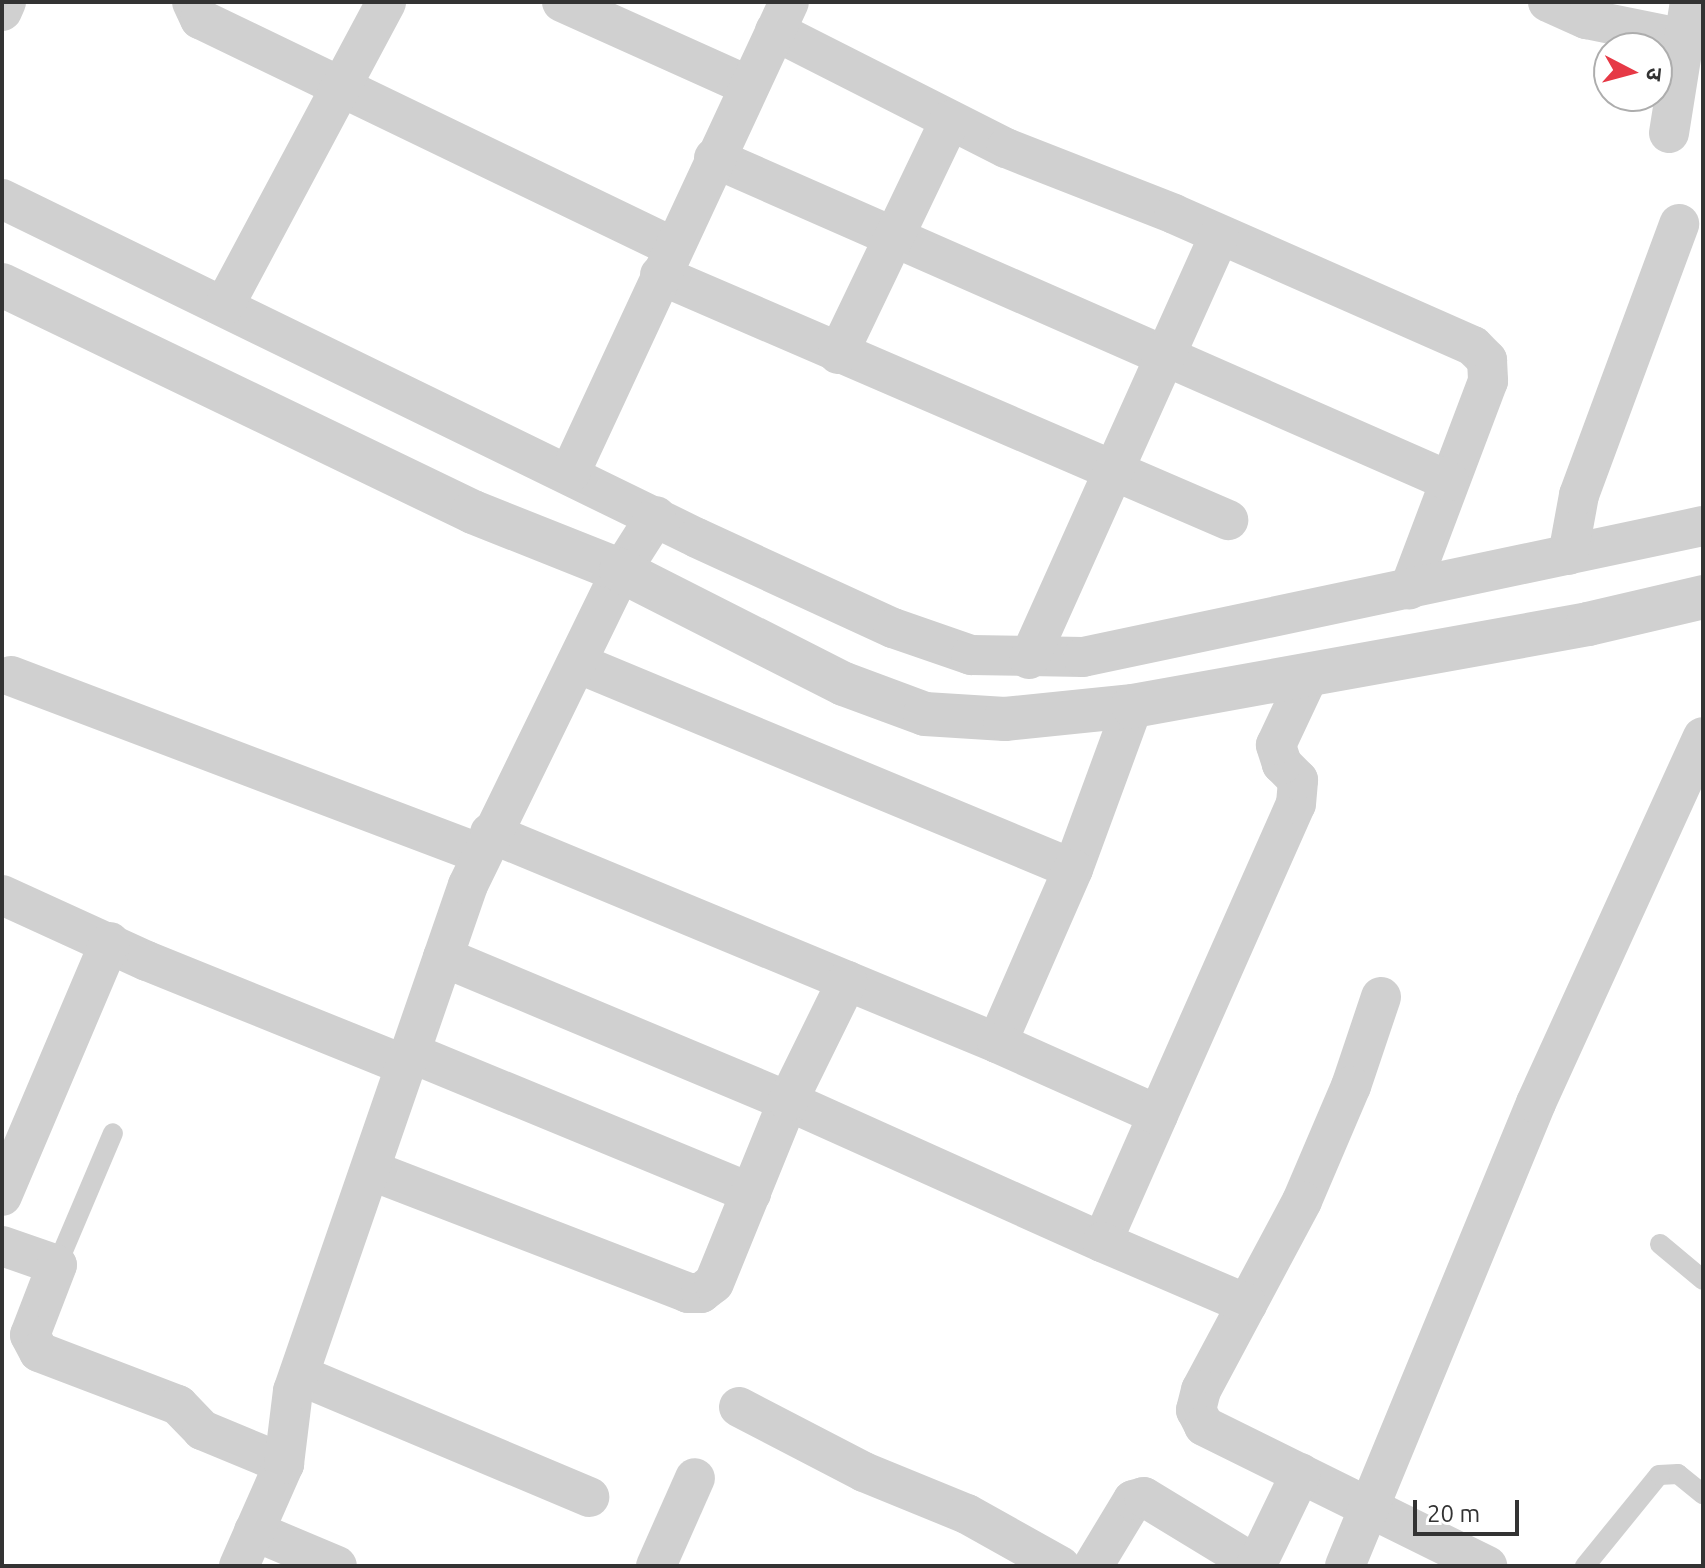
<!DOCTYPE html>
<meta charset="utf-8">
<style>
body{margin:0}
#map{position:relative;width:1705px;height:1568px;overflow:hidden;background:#fff;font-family:Ubuntu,"Noto Sans Devanagari",sans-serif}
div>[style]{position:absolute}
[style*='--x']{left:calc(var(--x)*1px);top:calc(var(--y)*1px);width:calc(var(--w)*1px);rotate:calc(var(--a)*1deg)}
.service>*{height:20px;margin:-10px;padding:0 10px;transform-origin:10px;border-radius:10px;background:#d0d0d0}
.minor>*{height:40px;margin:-20px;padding:0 20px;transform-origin:20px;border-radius:20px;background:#d0d0d0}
.tertiary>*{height:44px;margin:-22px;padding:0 22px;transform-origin:22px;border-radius:22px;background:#d0d0d0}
span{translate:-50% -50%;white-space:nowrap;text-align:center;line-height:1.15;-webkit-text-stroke:8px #fff;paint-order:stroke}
.frame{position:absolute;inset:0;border:4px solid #333;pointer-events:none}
.north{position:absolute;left:1593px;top:32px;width:80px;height:80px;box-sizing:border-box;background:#fff;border:2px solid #adadad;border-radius:50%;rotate:96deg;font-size:22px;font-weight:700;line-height:32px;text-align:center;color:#333}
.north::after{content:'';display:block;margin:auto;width:28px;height:36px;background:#e63946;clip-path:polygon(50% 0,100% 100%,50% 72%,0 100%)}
.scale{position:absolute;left:1413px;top:1500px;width:106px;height:36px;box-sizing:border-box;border:4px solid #333;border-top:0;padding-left:10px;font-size:24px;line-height:28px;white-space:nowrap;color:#333;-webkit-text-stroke:6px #fff;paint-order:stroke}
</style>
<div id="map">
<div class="service">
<i style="--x:1660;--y:1244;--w:56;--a:39.9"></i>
<i style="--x:57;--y:1265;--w:143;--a:-67"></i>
<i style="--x:1585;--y:1566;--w:117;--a:-50.9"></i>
<i style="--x:1659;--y:1475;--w:19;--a:-3"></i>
<i style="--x:1678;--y:1474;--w:32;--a:39"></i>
</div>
<div class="minor">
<i style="--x:192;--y:2;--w:19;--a:65"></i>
<i style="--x:200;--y:19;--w:525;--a:25.74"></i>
<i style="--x:562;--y:2;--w:203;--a:24.2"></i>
<i style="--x:1548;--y:2;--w:42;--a:24.1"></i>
<i style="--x:1586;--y:19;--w:100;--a:11.5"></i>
<i style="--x:2;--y:11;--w:10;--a:-66"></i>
<i style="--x:775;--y:31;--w:259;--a:26.9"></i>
<i style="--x:1006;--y:148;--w:180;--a:21.4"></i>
<i style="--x:1174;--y:214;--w:327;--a:23.8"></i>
<i style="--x:1473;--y:346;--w:20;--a:45"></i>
<i style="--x:1487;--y:360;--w:21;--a:87"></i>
<i style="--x:1488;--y:381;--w:223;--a:110.7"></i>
<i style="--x:1669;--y:133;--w:133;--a:-80.9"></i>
<i style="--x:714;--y:158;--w:803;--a:23.72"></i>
<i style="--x:2;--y:199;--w:773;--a:26"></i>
<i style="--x:697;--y:538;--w:216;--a:24.7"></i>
<i style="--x:893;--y:628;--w:83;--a:19.1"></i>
<i style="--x:971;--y:655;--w:112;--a:1"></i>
<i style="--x:1083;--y:657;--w:634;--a:-11.93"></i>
<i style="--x:660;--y:275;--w:619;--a:23.33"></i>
<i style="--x:224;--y:306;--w:344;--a:-61.9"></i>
<i style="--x:838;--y:354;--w:259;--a:-64.4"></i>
<i style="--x:570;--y:473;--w:519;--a:-65.06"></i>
<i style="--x:1568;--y:555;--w:61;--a:-79.6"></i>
<i style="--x:1579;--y:495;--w:289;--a:-69.7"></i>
<i style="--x:1029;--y:659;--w:464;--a:-65.8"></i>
<i style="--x:577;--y:663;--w:537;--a:22.55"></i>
<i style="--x:1073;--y:869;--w:174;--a:-69.8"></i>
<i style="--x:11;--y:676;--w:503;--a:20.74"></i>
<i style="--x:490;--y:833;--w:549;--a:22.5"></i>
<i style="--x:997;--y:1043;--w:190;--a:-66.4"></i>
<i style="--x:2;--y:895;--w:159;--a:24.5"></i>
<i style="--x:147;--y:961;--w:280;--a:22"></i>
<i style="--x:443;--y:957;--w:374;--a:22.7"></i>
<i style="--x:788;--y:1101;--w:344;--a:24.2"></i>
<i style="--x:1102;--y:1242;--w:139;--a:-66.2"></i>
<i style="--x:1381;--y:997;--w:94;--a:108.6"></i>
<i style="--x:1351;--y:1086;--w:125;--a:113.1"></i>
<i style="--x:1302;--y:1201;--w:214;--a:118.1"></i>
<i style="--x:1201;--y:1390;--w:21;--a:104"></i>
<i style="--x:1196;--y:1410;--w:18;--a:63"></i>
<i style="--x:1204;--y:1426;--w:316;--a:26.3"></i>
<i style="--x:997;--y:1043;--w:176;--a:24.1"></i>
<i style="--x:1158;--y:1115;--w:340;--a:-66.1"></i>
<i style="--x:1296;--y:804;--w:24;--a:-85"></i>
<i style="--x:1298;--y:780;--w:23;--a:-135"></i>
<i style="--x:1282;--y:764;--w:20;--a:-108"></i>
<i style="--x:1276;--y:745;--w:77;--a:-64.8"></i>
<i style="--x:411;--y:1053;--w:368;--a:22.4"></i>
<i style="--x:370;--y:1170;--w:341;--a:21.1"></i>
<i style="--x:688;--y:1293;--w:13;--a:0"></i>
<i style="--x:701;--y:1293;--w:16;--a:-38"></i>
<i style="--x:714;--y:1283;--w:196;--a:-67.9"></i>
<i style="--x:788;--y:1101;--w:134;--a:-63.8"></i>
<i style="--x:2;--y:1196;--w:276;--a:-67"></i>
<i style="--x:1102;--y:1242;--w:158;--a:23.2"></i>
<i style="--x:2;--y:1246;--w:58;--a:19.1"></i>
<i style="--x:57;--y:1265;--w:75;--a:111.1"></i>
<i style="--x:30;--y:1335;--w:19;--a:62"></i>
<i style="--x:39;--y:1352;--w:149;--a:20.9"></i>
<i style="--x:178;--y:1405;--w:35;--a:46"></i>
<i style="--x:202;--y:1430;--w:89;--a:22.5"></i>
<i style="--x:299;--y:1375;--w:315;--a:22.8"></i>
<i style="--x:739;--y:1407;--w:141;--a:27.5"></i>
<i style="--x:864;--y:1472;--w:111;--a:22.2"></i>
<i style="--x:967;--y:1514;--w:107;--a:29.2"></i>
<i style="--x:254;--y:1531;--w:90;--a:22.9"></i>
<i style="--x:239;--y:1566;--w:111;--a:-66.2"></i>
<i style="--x:284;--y:1464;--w:74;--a:-83"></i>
<i style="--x:293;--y:1391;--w:535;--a:-70.92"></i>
<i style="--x:468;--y:885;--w:349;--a:-64"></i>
<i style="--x:621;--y:571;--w:65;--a:-57.5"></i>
<i style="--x:656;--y:1566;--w:96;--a:-66.1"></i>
<i style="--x:1093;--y:1566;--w:77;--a:-58.8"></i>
<i style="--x:1133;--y:1500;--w:11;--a:-15"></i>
<i style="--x:1144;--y:1497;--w:131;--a:31.3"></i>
<i style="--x:1256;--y:1566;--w:103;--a:-64.2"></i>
<i style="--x:1345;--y:1566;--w:501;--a:-67.58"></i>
<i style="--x:1536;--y:1103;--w:402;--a:-65.5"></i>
</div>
<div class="tertiary">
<i style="--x:2;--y:285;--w:523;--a:25.73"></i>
<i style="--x:473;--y:512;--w:159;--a:21.7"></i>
<i style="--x:621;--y:571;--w:250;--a:26.9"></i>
<i style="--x:844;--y:684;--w:86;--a:20.3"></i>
<i style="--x:925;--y:714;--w:80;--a:3.6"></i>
<i style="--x:1005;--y:719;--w:129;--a:-5.8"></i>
<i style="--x:1133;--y:706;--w:462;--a:-10.2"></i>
<i style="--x:1588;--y:624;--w:118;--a:-13.2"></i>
</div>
<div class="frame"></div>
<div class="north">उ</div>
<div class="scale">20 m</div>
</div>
